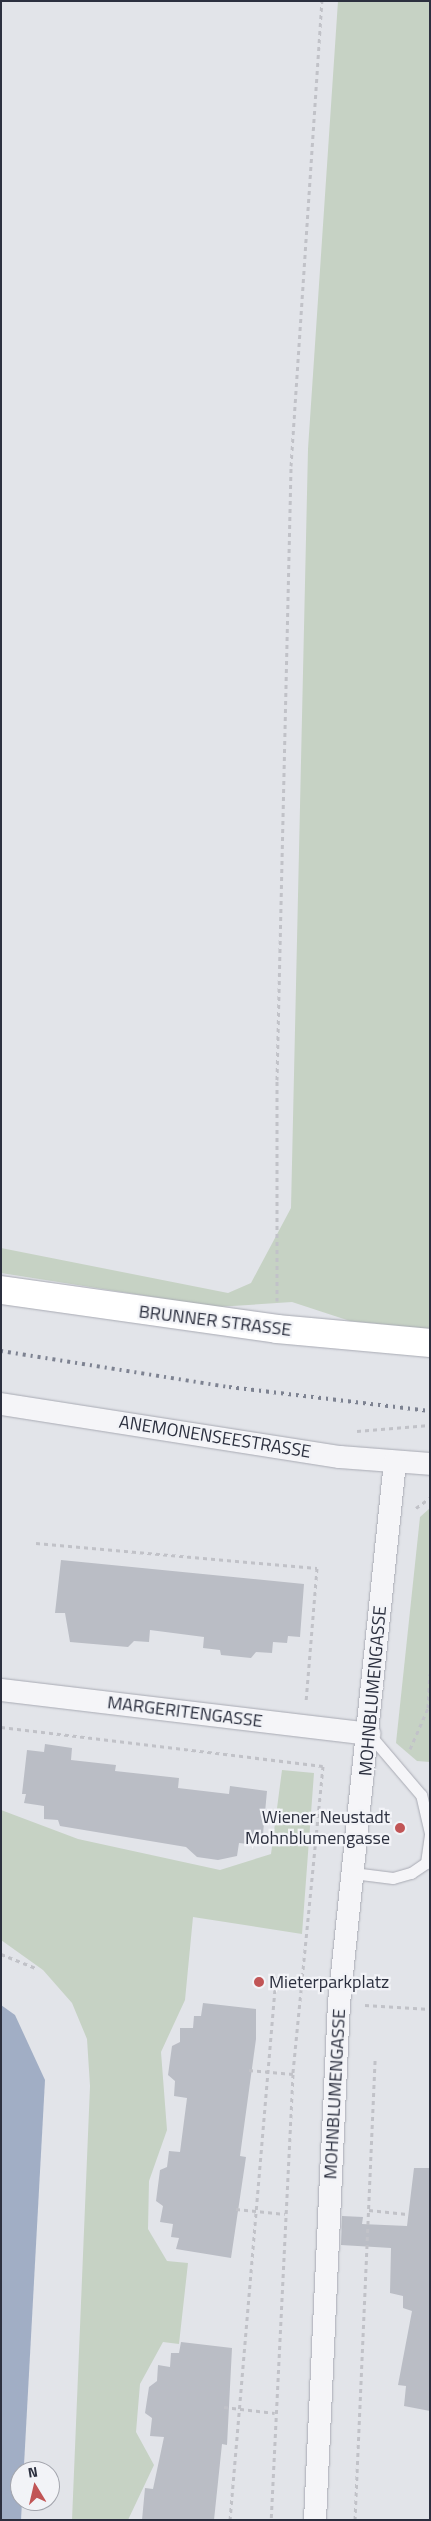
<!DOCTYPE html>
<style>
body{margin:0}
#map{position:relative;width:431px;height:2521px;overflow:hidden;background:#e2e4e9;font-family:"Titillium Web",sans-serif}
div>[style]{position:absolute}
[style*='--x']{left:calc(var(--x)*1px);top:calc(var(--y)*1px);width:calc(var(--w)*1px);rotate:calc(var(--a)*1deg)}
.green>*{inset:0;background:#c6d2c4}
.water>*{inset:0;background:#a1aec5}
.building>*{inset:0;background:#babdc5}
.path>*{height:3px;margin-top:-1.5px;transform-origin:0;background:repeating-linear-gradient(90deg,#c1c2c8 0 4px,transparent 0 8px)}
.roads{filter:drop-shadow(0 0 1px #a8aab3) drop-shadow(0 0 1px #a8aab3)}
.lane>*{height:11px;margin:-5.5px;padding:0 5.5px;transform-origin:5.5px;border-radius:5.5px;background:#f5f5f8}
.street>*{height:22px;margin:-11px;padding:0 11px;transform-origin:11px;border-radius:11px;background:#f5f5f8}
.secondary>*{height:28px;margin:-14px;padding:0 14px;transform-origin:14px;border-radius:14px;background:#fff}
.rail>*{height:4px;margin-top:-2px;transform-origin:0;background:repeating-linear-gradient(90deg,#7d8291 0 2.5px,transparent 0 7.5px)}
.dots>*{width:14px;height:14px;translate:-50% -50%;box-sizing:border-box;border:2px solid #f2f3f7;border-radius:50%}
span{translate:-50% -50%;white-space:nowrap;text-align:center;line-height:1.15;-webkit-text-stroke:4.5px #f2f3f7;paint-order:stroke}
.street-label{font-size:18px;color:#2c303f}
.poi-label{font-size:18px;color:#2c303f}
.right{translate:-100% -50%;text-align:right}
.left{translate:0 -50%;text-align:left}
.frame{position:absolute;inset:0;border:2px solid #2c303f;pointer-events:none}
.north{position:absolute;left:10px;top:2461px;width:50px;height:50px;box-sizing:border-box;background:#f2f3f7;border:1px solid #a3a5ad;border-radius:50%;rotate:351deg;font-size:14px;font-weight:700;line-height:20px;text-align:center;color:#2c303f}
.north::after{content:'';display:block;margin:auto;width:18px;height:22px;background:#c15556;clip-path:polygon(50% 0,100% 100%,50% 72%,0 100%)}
</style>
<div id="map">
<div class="green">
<i style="clip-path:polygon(338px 1px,430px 1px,430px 1329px,350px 1321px,292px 1302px,217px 1307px,1px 1273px,1px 1248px,228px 1293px,251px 1283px,291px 1208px,308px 449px)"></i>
<i style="clip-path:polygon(430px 1508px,430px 1762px,417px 1761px,396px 1743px,420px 1517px)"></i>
<i style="clip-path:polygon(282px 1770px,314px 1773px,302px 1934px,193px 1917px,185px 2000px,161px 2052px,167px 2130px,149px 2181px,148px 2229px,167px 2261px,188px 2263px,179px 2344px,163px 2342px,140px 2384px,136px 2432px,154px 2465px,128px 2520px,72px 2520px,90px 2086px,87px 2039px,72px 2003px,43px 1970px,1px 1940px,1px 1810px,78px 1839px,220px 1870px,271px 1854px)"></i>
</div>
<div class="water">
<i style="clip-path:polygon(1px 2005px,15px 2015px,45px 2080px,21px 2520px,1px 2520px)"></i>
</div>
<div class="building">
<i style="clip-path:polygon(61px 1560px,304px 1584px,300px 1637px,288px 1636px,287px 1643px,273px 1642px,272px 1653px,256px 1652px,251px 1658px,221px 1655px,220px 1650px,203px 1648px,204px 1637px,150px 1630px,149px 1642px,134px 1641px,128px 1647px,70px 1642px,65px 1613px,55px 1613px)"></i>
<i style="clip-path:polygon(45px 1744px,72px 1748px,71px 1760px,116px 1765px,115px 1771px,179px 1778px,178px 1788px,229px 1794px,230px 1786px,267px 1791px,263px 1834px,258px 1834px,257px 1845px,239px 1843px,237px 1856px,218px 1860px,197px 1857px,186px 1847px,60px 1826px,58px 1820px,44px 1819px,44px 1806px,24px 1803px,26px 1794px,22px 1794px,27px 1750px,44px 1752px)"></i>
<i style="clip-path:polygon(203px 2003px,256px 2009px,256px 2039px,240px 2156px,246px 2157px,231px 2258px,176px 2249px,179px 2238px,171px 2237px,173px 2224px,160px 2222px,163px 2206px,156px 2201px,160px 2170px,167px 2167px,169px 2151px,180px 2152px,187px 2098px,174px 2096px,175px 2081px,168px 2075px,172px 2046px,180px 2042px,180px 2028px,193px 2028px,194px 2016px,201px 2016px)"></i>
<i style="clip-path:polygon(414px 2168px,430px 2168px,430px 2411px,404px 2406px,406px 2386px,398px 2385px,412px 2311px,403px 2308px,403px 2296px,390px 2293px,391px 2248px,341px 2245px,342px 2216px,363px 2217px,362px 2224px,407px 2226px)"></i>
<i style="clip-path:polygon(181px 2342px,232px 2348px,227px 2445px,222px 2444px,214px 2520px,142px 2520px,145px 2488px,153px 2489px,164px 2437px,150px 2436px,152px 2418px,145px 2413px,149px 2387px,157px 2381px,158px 2365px,170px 2367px,171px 2353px,179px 2353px)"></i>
</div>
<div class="path">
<i style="--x:277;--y:1301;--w:221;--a:-90"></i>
<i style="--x:277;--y:1080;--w:614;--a:-88.69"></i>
<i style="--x:291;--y:466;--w:466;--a:-86.2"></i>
<i style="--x:357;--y:1431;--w:73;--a:-4.7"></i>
<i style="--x:416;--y:1508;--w:17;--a:-36"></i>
<i style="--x:36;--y:1543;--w:282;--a:5.1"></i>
<i style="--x:317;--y:1568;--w:134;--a:94.7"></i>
<i style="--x:1;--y:1727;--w:324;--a:6.9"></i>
<i style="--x:323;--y:1766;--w:309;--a:95.6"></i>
<i style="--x:293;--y:2074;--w:447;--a:92.8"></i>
<i style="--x:410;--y:1749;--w:45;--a:-66.3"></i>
<i style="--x:428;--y:1708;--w:34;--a:-87"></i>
<i style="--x:1;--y:1954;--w:38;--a:22"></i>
<i style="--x:365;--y:2005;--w:65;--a:3.5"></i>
<i style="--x:249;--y:2070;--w:44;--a:5.2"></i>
<i style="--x:236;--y:2209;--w:49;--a:5.8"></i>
<i style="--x:369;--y:2210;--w:38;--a:6"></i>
<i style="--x:224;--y:2407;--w:51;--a:6.7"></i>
<i style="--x:230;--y:2520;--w:545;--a:-85.16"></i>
<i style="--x:355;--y:2520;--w:463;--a:-87.5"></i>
</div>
<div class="roads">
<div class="lane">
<i style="--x:353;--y:1873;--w:40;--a:7.1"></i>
<i style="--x:393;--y:1878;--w:19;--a:-16"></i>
<i style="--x:411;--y:1873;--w:18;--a:-34"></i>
<i style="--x:426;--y:1863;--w:30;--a:-82"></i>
<i style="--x:430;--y:1833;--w:39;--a:-103"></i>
<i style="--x:421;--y:1795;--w:80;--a:-130.4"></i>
</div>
<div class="street">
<i style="--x:1;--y:1404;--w:343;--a:8.9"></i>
<i style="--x:340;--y:1457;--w:90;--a:4.4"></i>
<i style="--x:1;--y:1690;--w:371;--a:6.8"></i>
<i style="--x:315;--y:2520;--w:518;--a:-87.34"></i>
<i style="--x:339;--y:2003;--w:544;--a:-84.09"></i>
</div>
<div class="secondary">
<i style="--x:1;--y:1290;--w:279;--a:8"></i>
<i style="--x:277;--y:1329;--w:154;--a:5.2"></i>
</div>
</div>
<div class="rail">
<i style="--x:1;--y:1351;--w:231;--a:9"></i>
<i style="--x:229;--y:1387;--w:202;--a:6.8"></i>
</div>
<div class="dots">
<i style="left:400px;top:1828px;background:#c15556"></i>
<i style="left:259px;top:1982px;background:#c15556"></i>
</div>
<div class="street-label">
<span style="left:215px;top:1321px;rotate:7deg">BRUNNER STRASSE</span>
<span style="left:215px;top:1437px;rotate:9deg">ANEMONENSEESTRASSE</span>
<span style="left:373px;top:1691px;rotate:-85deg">MOHNBLUMENGASSE</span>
<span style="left:185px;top:1712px;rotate:7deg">MARGERITENGASSE</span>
<span style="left:335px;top:2094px;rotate:-87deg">MOHNBLUMENGASSE</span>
</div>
<div class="poi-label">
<span class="right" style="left:390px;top:1828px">Wiener Neustadt<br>Mohnblumengasse</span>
<span class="left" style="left:269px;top:1982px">Mieterparkplatz</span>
</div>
<div class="frame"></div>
<div class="north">N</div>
</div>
